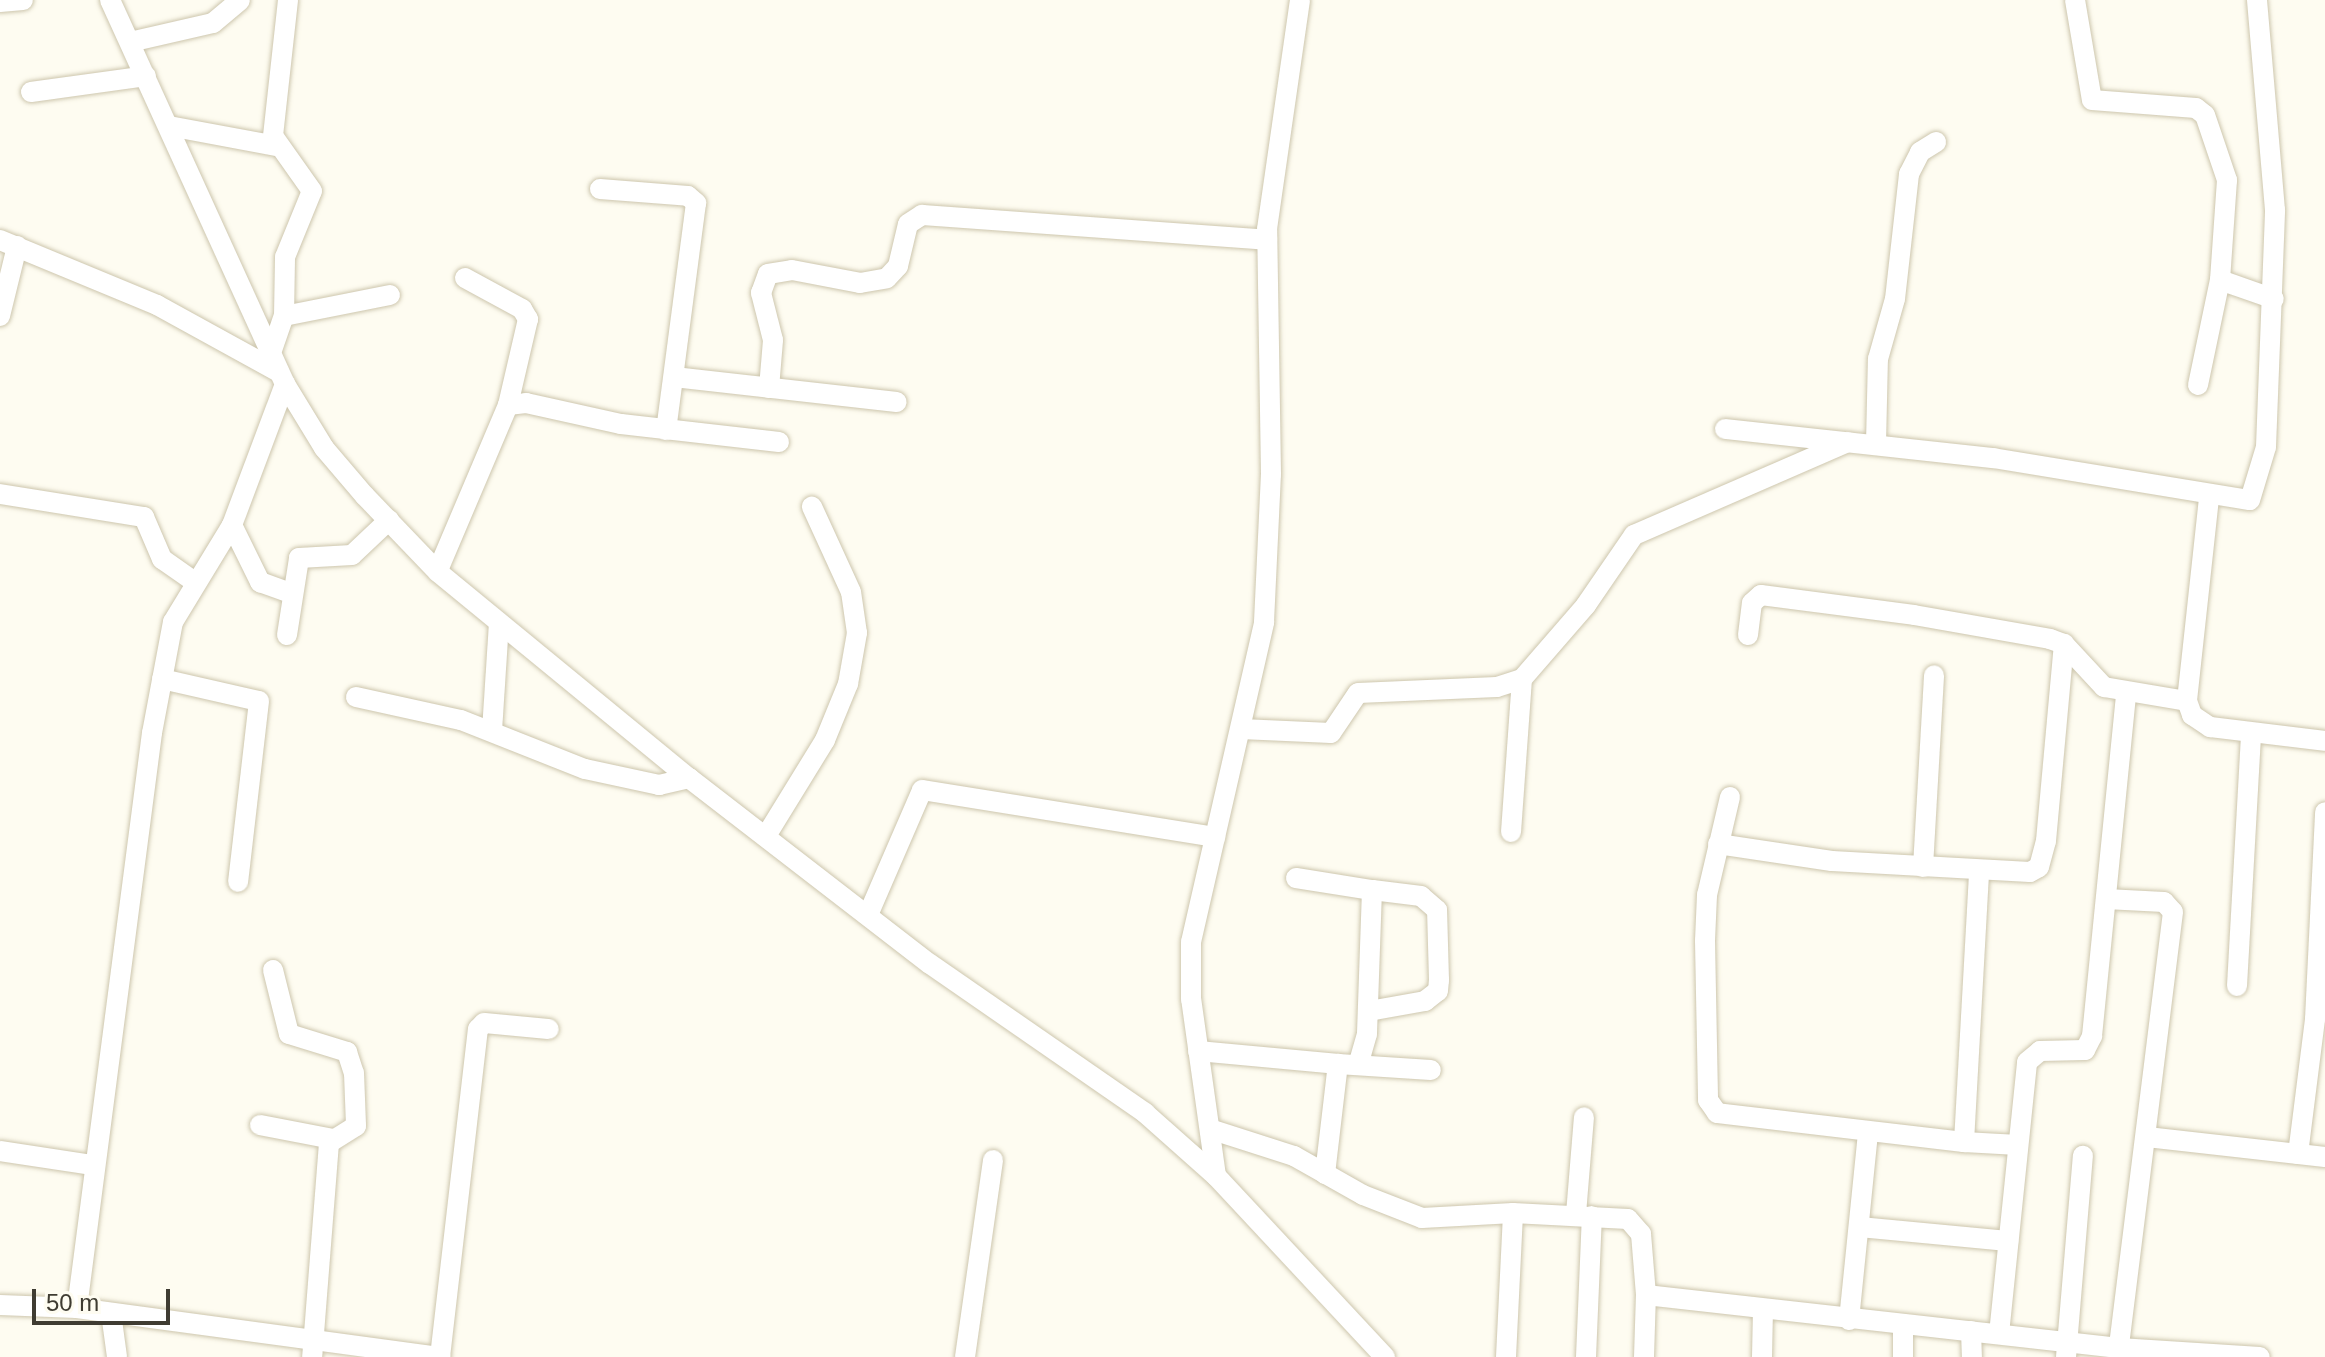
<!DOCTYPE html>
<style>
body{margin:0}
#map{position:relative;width:2325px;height:1357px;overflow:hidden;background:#fefcf1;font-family:Arial,sans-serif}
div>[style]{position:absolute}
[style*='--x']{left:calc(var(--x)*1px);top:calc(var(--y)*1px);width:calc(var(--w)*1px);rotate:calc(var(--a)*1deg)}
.roads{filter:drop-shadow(0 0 2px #cdc6ad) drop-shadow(0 0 2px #cdc6ad)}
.minor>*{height:20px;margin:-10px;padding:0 10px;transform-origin:10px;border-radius:10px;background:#fff}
span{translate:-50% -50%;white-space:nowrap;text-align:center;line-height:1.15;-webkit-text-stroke:6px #fefcf1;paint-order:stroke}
.scale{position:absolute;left:32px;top:1289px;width:138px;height:36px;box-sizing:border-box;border:4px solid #3f3c32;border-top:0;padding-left:10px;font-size:24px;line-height:28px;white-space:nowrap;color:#3f3c32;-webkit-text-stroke:6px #fefcf1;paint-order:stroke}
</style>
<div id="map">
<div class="roads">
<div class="minor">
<i style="--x:110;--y:0;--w:422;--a:65.5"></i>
<i style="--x:285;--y:384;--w:75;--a:58.6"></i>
<i style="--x:324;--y:448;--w:63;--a:49.5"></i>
<i style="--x:365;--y:496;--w:105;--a:46.2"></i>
<i style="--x:438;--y:572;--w:325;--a:39.4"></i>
<i style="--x:689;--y:778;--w:304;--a:37.7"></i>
<i style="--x:930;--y:964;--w:262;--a:34.7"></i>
<i style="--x:1145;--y:1113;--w:95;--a:41.6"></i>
<i style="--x:1216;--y:1176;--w:248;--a:47"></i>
<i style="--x:2075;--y:0;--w:101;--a:80.4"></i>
<i style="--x:2092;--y:100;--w:104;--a:4.4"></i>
<i style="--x:2196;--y:108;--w:11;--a:38"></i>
<i style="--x:2205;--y:115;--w:69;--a:71.3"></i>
<i style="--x:2227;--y:180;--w:100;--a:94"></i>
<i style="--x:2220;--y:280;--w:57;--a:19.4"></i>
<i style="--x:0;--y:2;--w:23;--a:-5"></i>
<i style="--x:130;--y:42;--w:85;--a:-12.9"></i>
<i style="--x:213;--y:23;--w:35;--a:-40"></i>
<i style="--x:31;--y:92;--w:116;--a:-7.9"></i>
<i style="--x:169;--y:126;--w:110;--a:10.5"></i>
<i style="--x:600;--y:189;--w:88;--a:4.5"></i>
<i style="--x:688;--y:196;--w:11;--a:41"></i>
<i style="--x:696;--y:203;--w:229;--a:97.5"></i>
<i style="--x:0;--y:240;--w:170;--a:22.5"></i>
<i style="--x:157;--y:305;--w:139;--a:28.8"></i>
<i style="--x:465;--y:278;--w:65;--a:28.5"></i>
<i style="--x:522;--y:309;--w:12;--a:59"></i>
<i style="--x:528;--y:319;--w:88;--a:103.1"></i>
<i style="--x:0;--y:316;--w:72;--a:-76.3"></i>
<i style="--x:284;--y:316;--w:108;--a:-11.2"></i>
<i style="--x:271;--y:353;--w:39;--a:-71"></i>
<i style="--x:284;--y:316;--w:59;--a:-89"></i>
<i style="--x:285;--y:257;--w:71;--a:-67.8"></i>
<i style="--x:312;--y:191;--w:67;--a:-125.3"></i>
<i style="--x:273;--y:136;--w:137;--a:-83.7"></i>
<i style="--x:674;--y:377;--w:224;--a:6.4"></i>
<i style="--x:2198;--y:385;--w:107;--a:-78.2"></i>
<i style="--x:769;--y:388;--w:48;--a:-85.2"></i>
<i style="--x:773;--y:340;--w:49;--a:-104.3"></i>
<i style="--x:761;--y:293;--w:20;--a:-70"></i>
<i style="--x:768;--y:274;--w:24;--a:-9"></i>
<i style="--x:792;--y:270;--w:69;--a:10.8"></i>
<i style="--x:860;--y:283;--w:27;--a:-10"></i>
<i style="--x:887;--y:278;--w:16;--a:-47"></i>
<i style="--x:898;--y:266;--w:43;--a:-76.6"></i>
<i style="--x:908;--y:224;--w:17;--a:-33"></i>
<i style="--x:922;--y:215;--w:346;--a:4.1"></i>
<i style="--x:1725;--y:429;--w:270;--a:6.2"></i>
<i style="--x:1993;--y:458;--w:260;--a:9.3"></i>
<i style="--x:2250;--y:500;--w:55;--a:-73.2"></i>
<i style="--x:2266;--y:447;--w:237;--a:-87.8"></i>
<i style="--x:2275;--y:210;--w:211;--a:-94.9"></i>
<i style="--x:1876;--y:444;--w:85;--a:-88.7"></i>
<i style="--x:1878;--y:359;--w:62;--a:-74.2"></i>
<i style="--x:1895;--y:299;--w:126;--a:-83.6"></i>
<i style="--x:1909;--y:174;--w:25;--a:-63"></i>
<i style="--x:1920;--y:152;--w:19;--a:-32"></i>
<i style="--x:0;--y:494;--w:146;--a:9.1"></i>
<i style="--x:144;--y:517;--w:46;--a:66.8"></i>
<i style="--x:162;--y:559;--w:39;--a:35"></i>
<i style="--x:2209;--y:498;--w:204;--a:96.2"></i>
<i style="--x:2187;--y:701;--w:15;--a:70"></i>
<i style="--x:2192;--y:715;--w:22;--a:34"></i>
<i style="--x:2210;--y:727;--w:116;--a:6.9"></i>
<i style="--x:232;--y:525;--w:64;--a:63.8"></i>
<i style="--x:260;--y:582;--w:32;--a:20"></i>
<i style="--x:438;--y:570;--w:179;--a:-67"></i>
<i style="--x:508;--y:405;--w:18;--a:-6"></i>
<i style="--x:526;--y:403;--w:97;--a:12.5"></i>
<i style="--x:621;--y:424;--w:159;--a:6.5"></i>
<i style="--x:287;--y:635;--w:78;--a:-81.1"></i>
<i style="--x:299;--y:558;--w:53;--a:-3.2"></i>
<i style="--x:352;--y:555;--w:51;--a:-43.4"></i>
<i style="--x:1748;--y:635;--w:32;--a:-83"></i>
<i style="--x:1752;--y:603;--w:12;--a:-42"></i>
<i style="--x:1761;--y:595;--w:154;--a:7.4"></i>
<i style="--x:1914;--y:615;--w:138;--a:10"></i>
<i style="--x:2050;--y:639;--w:15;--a:20"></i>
<i style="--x:2064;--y:644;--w:59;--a:47.1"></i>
<i style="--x:2104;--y:687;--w:84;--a:9.6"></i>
<i style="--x:162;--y:679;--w:99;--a:12.8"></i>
<i style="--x:259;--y:701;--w:182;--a:96.6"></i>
<i style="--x:356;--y:697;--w:107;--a:12.4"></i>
<i style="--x:461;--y:720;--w:133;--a:21.6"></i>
<i style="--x:585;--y:769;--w:76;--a:12.2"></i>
<i style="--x:659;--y:785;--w:31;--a:-13"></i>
<i style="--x:1241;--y:729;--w:90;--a:2.5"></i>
<i style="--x:1331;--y:733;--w:48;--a:-56"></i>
<i style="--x:1358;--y:693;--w:139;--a:-2.5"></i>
<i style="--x:1497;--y:687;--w:26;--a:-18"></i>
<i style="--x:1522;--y:679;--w:98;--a:-49.1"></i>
<i style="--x:1586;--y:605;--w:85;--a:-55.6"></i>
<i style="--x:1634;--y:535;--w:233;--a:-23.5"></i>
<i style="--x:492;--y:731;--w:107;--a:-86.3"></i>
<i style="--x:1730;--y:797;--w:101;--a:103.2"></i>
<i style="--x:1707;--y:895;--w:46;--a:92.5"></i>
<i style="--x:1705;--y:941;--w:159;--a:88.9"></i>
<i style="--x:1708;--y:1100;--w:16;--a:55"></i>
<i style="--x:1717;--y:1113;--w:249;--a:6.7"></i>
<i style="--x:1964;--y:1142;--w:271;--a:-86.8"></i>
<i style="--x:1511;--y:832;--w:153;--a:-85.9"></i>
<i style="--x:766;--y:836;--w:113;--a:-58.4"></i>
<i style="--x:825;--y:740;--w:61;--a:-67.7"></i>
<i style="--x:848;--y:684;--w:52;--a:-80"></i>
<i style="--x:857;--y:633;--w:41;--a:-98.3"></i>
<i style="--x:851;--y:592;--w:94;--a:-114.6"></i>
<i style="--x:1718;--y:844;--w:115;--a:8.5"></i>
<i style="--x:1832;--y:861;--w:198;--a:3.2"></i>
<i style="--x:2030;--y:872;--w:10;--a:-29"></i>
<i style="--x:2039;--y:867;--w:27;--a:-75"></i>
<i style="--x:2046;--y:841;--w:198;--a:-84.8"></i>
<i style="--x:1923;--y:867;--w:192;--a:-86.7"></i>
<i style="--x:1296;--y:878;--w:77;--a:9"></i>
<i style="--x:1372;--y:890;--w:144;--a:92"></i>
<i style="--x:1367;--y:1034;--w:32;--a:106"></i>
<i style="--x:2106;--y:899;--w:58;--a:3"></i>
<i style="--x:2164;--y:902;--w:13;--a:48"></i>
<i style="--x:2173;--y:912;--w:439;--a:97.1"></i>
<i style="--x:868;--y:915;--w:136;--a:-66.6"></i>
<i style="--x:922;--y:790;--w:297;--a:9.1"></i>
<i style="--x:273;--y:970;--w:66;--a:76"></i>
<i style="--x:289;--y:1034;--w:61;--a:17.2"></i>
<i style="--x:347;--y:1052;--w:22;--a:72"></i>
<i style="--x:354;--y:1073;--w:53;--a:87.8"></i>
<i style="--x:356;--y:1126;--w:32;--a:148"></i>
<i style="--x:329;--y:1143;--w:215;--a:94.5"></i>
<i style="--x:2237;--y:986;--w:253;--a:-86.8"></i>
<i style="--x:1369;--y:1011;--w:57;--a:-10.1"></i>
<i style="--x:1425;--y:1001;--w:16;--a:-38"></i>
<i style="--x:1438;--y:991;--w:11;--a:-85"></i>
<i style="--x:1439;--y:980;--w:70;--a:-91.6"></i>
<i style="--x:1437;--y:910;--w:21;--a:-139"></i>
<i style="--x:1421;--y:896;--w:49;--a:-173"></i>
<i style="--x:1198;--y:1051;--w:141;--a:5.3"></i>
<i style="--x:260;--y:1125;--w:74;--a:10.9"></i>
<i style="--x:1213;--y:1130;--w:85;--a:17.8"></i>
<i style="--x:1294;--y:1156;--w:79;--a:29.5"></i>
<i style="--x:1363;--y:1195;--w:63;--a:21.3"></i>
<i style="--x:1422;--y:1218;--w:91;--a:-3.1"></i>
<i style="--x:1513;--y:1213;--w:115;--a:3"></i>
<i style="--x:1628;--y:1219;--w:20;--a:49"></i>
<i style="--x:1641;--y:1234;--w:61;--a:85.3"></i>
<i style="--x:1646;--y:1295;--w:476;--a:6.4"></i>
<i style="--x:2119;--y:1348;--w:141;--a:3.7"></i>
<i style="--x:2147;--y:1137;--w:179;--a:6.4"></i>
<i style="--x:1964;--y:1142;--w:54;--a:3.2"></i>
<i style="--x:0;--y:1151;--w:94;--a:8.6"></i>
<i style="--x:2298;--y:1154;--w:136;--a:-82.8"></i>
<i style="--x:2315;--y:1019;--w:207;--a:-87.2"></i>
<i style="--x:1325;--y:1174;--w:111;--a:-83.3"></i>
<i style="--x:1338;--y:1064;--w:93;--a:3.7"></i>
<i style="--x:1216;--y:1176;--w:179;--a:-98"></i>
<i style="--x:1191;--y:999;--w:57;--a:-90"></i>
<i style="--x:1191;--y:942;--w:328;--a:-77.1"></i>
<i style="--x:1264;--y:622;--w:148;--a:-87.3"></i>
<i style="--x:1271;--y:474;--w:245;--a:-90.9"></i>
<i style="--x:1267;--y:229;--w:231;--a:-81.8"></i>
<i style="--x:1576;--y:1214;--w:97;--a:-85.3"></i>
<i style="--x:1859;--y:1227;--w:150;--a:5.4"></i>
<i style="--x:0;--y:1305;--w:77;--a:2.2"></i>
<i style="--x:77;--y:1308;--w:367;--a:7.7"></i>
<i style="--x:77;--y:1308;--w:580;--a:-82.57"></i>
<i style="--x:152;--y:733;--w:113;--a:-79.3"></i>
<i style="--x:173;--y:622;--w:114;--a:-58.7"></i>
<i style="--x:232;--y:525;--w:151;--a:-69.4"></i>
<i style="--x:111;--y:1313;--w:44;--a:82.2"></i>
<i style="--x:1849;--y:1320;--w:187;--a:-84.2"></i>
<i style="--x:1903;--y:1324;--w:33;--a:90"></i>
<i style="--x:1971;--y:1331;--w:26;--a:88"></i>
<i style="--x:1999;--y:1334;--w:273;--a:-84.1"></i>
<i style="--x:2027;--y:1062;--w:17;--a:-40"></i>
<i style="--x:2040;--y:1051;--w:45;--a:-1.3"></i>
<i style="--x:2085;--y:1050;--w:16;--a:-63"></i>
<i style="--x:2092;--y:1036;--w:345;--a:-84.3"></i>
<i style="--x:440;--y:1357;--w:330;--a:-83.4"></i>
<i style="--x:478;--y:1029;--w:8;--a:-45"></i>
<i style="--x:484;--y:1023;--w:65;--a:5.3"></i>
<i style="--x:965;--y:1357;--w:199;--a:-81.9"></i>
<i style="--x:1506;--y:1357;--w:144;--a:-87.2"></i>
<i style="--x:1586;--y:1357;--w:141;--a:-87.6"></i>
<i style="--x:1644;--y:1357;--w:62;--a:-88.2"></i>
<i style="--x:1762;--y:1357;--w:47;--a:-88.8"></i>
<i style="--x:2066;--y:1357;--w:202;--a:-85.2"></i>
</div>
</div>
<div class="scale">50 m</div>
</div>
